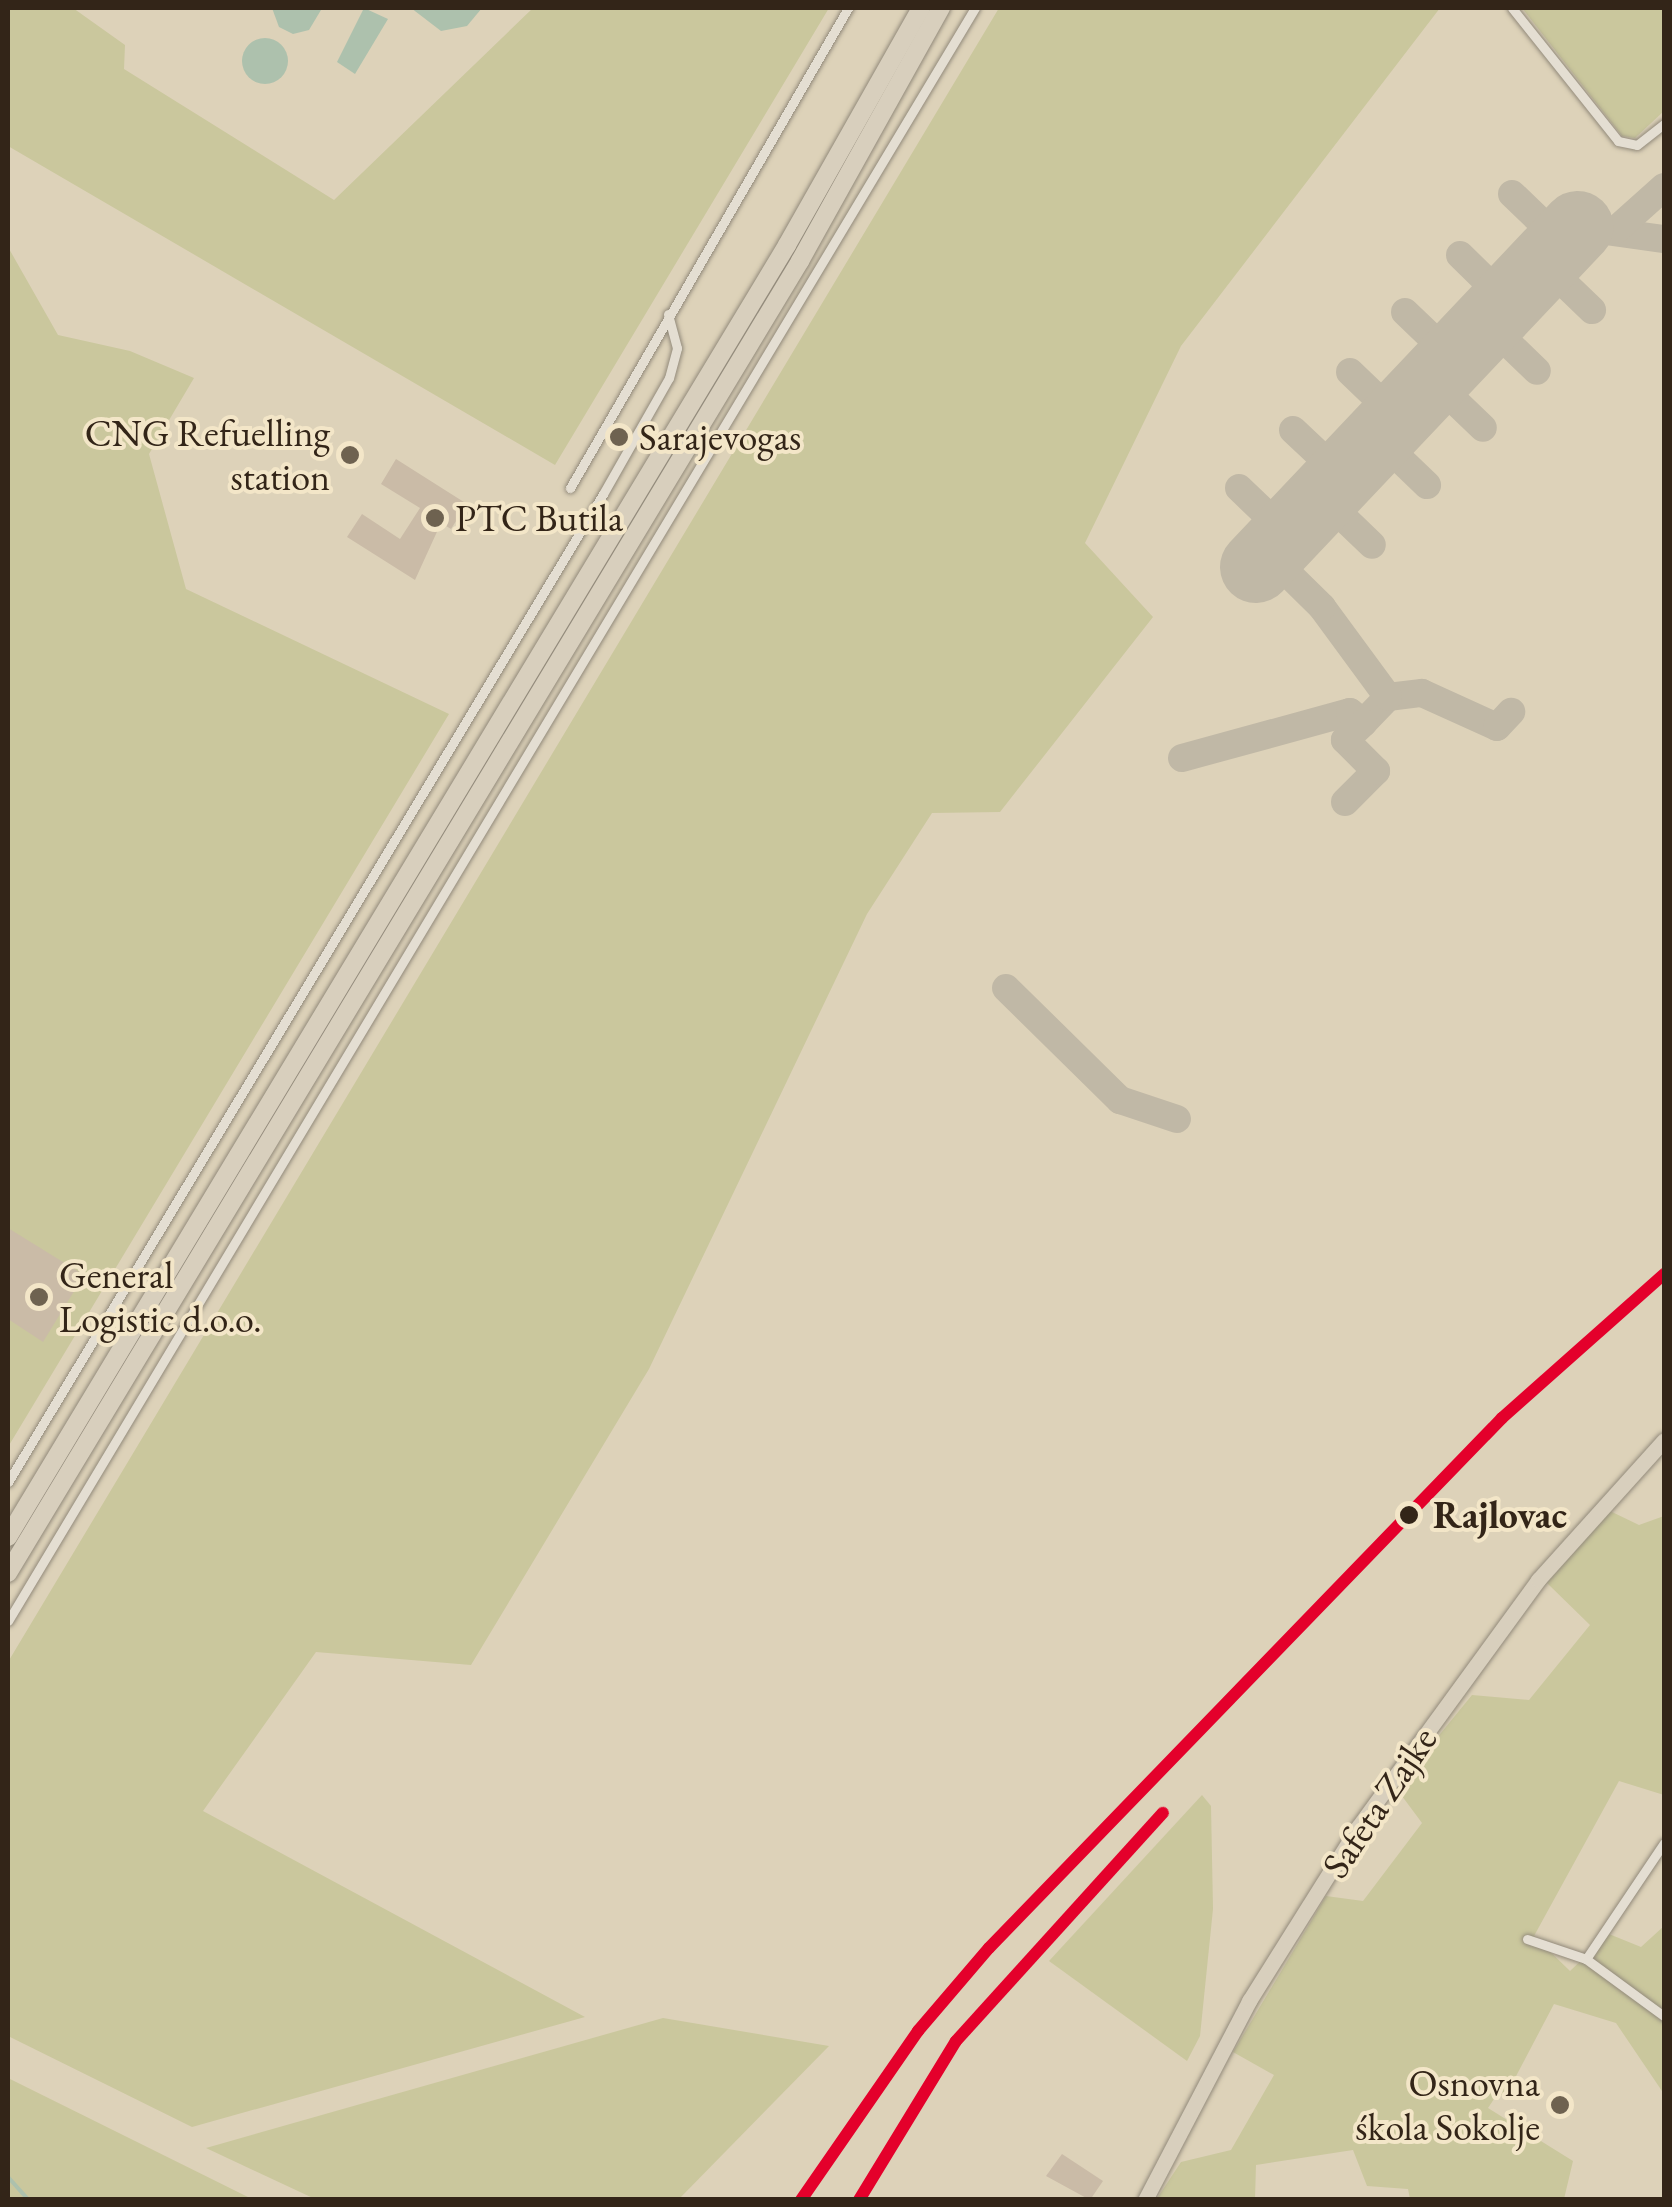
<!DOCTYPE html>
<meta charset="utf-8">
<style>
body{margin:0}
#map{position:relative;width:1672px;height:2207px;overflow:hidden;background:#ddd2b9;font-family:"EB Garamond",serif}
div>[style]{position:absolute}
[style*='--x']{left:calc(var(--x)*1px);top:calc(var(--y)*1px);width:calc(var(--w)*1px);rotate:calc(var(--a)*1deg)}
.green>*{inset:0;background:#cac79d}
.water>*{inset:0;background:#adc1ad}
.round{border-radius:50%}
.stream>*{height:4px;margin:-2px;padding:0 2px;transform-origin:2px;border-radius:2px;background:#adc1ad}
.taxiway>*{height:28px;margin:-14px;padding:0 14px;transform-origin:14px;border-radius:14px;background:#c0b8a6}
.runway>*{height:72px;margin:-36px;padding:0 36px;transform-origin:36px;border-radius:36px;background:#c0b8a6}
.building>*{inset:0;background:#cabba7}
.roads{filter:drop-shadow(0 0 2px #928a7b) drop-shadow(0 0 2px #928a7b)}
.minor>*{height:9px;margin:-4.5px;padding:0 4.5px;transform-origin:4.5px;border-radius:4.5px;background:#e4ded2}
.primary>*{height:15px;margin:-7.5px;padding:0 7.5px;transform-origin:7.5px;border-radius:7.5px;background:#d8cfbd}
.motorway>*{height:18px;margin:-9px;padding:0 9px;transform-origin:9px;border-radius:9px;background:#d8cfbd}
.rail-1>*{height:12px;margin:-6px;padding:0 6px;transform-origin:6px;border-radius:6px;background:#e4002b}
.dots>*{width:28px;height:28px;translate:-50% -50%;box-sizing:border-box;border:5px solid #f3e6c8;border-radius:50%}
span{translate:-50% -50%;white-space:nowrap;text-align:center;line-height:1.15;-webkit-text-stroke:8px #f3e6c8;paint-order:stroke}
.poi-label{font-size:38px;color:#332518}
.right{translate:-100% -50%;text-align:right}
.left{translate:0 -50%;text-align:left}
.stop-label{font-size:38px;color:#332518;font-weight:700}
.street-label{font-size:38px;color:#332518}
.frame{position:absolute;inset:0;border:10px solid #332518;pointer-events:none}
</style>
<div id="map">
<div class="green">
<i style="clip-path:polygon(8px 8px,73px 8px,125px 45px,124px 69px,334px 200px,533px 8px,829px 8px,555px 465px,8px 146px)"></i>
<i style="clip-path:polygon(999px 8px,1440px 8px,1181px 346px,1085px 543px,1153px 617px,1000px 812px,932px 813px,867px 914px,649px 1369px,471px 1665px,316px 1652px,203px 1811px,585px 2017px,192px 2127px,8px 2036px,8px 1662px)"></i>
<i style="clip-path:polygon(1522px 8px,1664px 8px,1664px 111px,1635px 138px,1622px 136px)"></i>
<i style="clip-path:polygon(8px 247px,58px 335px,130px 351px,194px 378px,149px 454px,186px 589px,449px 714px,8px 1447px)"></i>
<i style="clip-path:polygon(1610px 1511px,1639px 1525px,1664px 1516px,1664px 1795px,1619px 1781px,1534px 1936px,1570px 1971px,1609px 1934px,1641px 1947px,1664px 1926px,1664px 2094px,1616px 2023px,1554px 2004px,1505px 2097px,1498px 2093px,1488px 2108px,1573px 2161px,1564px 2199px,1410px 2199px,1408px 2189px,1367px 2186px,1353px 2150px,1256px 2165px,1255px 2199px,1156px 2200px,1181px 2162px,1231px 2150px,1274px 2075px,1233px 2052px,1326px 1896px,1363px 1901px,1422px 1823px,1396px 1788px,1472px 1695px,1529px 1700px,1590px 1625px,1547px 1583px)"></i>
<i style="clip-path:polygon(1202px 1795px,1211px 1806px,1213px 1909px,1200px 2036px,1187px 2061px,1049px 1961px)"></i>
<i style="clip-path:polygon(663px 2018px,829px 2046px,679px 2199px,315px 2199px,206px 2148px)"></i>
<i style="clip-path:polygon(8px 2078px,252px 2199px,8px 2199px)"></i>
</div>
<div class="water">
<i style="clip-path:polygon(272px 8px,321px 8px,321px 10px,309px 30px,293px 34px,279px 27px)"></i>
<i style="clip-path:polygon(364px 8px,388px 19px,355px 74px,337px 62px)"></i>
<i style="clip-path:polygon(411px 8px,482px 8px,467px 26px,441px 31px)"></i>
<i class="round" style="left:242px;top:38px;width:46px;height:46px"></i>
</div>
<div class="stream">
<i style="--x:8;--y:2177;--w:31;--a:48"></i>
</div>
<div class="taxiway">
<i style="--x:1512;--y:194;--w:69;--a:43.8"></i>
<i style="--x:1577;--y:227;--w:88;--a:7.9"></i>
<i style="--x:1617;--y:229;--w:63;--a:-41.8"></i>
<i style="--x:1460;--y:255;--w:66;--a:44.4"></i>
<i style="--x:1543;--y:263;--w:68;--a:43.8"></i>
<i style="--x:1405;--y:312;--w:66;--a:43.8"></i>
<i style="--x:1487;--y:323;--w:69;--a:43.8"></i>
<i style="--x:1350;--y:372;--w:65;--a:43.8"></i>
<i style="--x:1433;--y:380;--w:69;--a:43.8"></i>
<i style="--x:1293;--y:430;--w:67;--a:43.2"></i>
<i style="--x:1378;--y:438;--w:68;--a:43.8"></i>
<i style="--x:1239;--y:488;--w:66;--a:43.8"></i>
<i style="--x:1322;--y:497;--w:69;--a:43.8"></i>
<i style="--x:1388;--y:697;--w:34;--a:-7"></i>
<i style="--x:1422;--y:693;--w:82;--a:24.4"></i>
<i style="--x:1497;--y:727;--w:21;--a:-47"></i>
<i style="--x:1182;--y:758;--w:174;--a:-15.3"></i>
<i style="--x:1350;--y:712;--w:17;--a:40"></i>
<i style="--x:1363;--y:723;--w:36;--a:-46"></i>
<i style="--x:1388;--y:697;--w:112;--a:-126.3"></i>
<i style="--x:1322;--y:607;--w:76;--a:-135.5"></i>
<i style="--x:1345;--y:802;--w:44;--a:-45"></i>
<i style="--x:1376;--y:771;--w:44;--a:-135"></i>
<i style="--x:1345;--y:740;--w:25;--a:-43"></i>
<i style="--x:1006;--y:988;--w:160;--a:44.5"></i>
<i style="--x:1120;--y:1100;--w:60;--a:18.4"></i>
</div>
<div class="runway">
<i style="--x:1256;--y:567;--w:468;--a:-46.6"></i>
</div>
<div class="building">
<i style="clip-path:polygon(396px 459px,467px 504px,451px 529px,441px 523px,415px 580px,347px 537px,362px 514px,400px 539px,420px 508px,381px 484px)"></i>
<i style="clip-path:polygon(8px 1228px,84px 1275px,43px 1342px,8px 1319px)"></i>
<i style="clip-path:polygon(1062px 2154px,1103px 2181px,1090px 2200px,1046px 2176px)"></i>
</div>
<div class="roads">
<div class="minor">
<i style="--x:1512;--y:8;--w:170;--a:51.4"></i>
<i style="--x:1618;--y:141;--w:19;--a:12"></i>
<i style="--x:1637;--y:145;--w:34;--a:-38"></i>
<i style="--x:570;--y:488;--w:555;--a:-59.92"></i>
<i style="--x:8;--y:1482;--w:1153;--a:-58.94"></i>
<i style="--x:603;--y:494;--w:133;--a:-60.4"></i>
<i style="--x:669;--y:378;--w:31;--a:-75"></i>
<i style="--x:677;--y:348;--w:35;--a:-105"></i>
<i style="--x:8;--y:1621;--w:1881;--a:-59.06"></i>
<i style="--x:1527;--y:1939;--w:62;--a:18.7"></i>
<i style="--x:1586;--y:1959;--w:97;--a:36.2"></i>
<i style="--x:1586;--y:1959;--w:140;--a:-56.1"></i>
</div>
<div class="primary">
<i style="--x:1145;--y:2200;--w:225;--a:-62.4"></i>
<i style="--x:1249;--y:2001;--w:205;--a:-57.9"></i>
<i style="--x:1358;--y:1827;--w:306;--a:-53.9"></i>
<i style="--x:1538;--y:1580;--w:188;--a:-48"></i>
</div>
<div class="motorway">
<i style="--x:8;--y:1537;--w:1509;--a:-58.91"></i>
<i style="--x:787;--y:245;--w:272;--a:-60.5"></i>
<i style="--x:8;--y:1573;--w:1533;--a:-58.88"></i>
<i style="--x:800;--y:261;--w:290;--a:-60.9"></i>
</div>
</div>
<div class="rail-1">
<i style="--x:801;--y:2200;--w:206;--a:-55.3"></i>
<i style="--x:918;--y:2031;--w:109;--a:-49.5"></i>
<i style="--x:989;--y:1948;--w:738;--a:-45.93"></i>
<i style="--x:1502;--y:1418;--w:217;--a:-41.6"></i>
<i style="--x:859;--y:2200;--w:186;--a:-58.6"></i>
<i style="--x:956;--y:2041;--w:308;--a:-47.8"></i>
</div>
<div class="dots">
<i style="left:619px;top:437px;background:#6e6250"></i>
<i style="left:350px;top:455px;background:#6e6250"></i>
<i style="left:435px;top:518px;background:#6e6250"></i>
<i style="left:39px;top:1297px;background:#6e6250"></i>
<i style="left:1409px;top:1515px;background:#332518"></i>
<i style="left:1560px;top:2105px;background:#6e6250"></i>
</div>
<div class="poi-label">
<span class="right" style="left:330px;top:455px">CNG Refuelling<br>station</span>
<span class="left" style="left:639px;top:437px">Sarajevogas</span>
<span class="left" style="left:455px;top:518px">PTC Butila</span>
<span class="left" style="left:59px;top:1297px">General<br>Logistic d.o.o.</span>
<span class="right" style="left:1540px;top:2105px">Osnovna<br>śkola Sokolje</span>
</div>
<div class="stop-label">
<span class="left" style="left:1433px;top:1515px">Rajlovac</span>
</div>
<div class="street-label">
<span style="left:1379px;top:1802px;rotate:-56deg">Safeta Zajke</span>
</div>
<div class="frame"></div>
</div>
